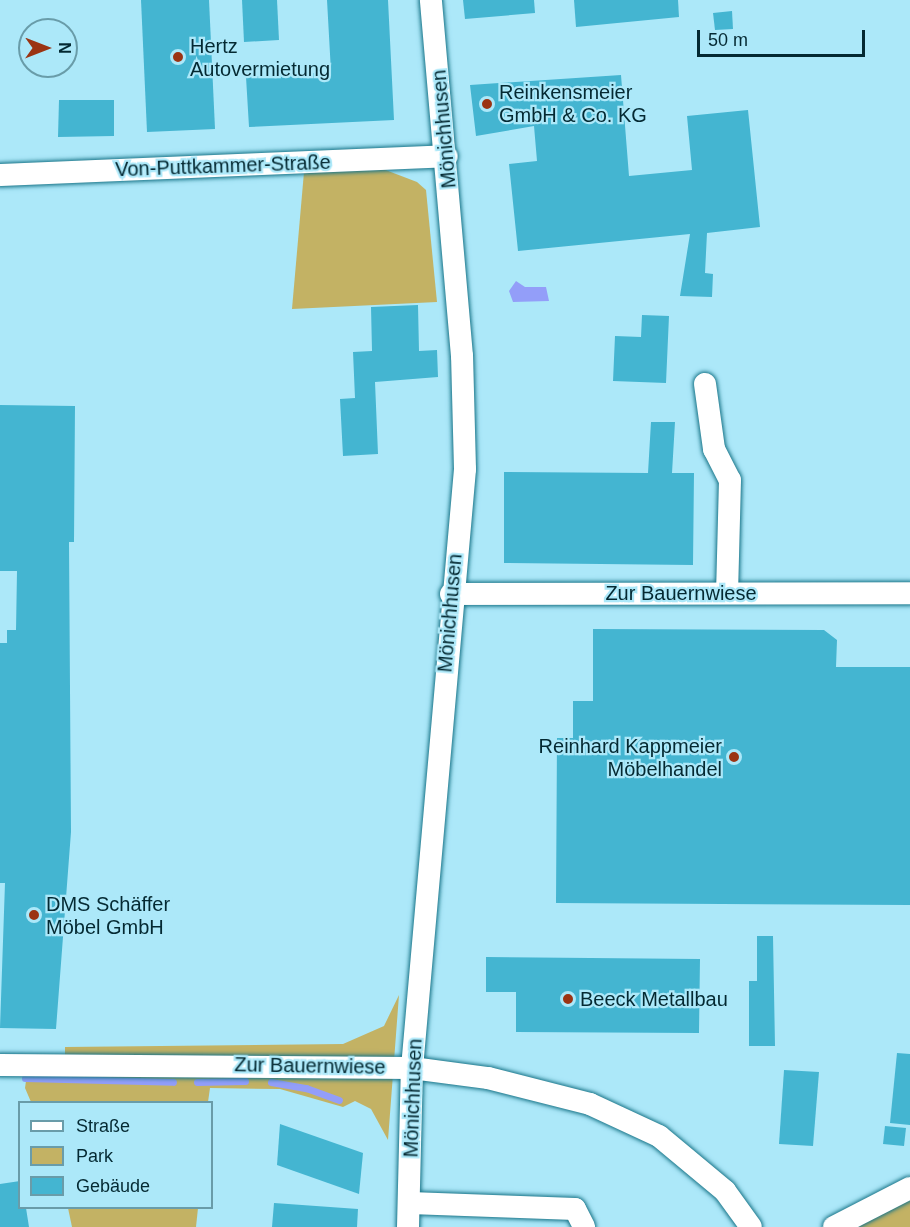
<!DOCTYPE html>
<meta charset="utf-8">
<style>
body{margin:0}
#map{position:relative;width:910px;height:1227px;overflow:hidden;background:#ace8f9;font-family:Helvetica,sans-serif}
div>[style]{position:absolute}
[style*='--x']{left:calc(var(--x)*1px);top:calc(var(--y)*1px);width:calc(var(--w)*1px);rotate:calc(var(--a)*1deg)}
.green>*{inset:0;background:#c3b264}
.water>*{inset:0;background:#939ef9}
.stream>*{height:7px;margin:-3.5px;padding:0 3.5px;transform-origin:3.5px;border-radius:3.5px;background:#939ef9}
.building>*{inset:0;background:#44b5d1}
.roads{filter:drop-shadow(0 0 2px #197589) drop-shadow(0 0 2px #197589)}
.minor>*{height:22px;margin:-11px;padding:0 11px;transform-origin:11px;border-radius:11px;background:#fff}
.dots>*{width:16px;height:16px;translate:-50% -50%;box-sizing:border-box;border:3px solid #ace8f9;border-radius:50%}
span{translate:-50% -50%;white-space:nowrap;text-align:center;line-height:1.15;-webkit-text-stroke:4.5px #ace8f9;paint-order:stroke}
.poi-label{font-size:20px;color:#042932}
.left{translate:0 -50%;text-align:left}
.right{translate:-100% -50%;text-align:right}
.street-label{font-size:20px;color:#042932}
.legend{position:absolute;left:18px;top:1101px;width:195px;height:108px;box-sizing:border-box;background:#ace8f9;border:2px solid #699ca9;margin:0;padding:8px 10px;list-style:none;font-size:18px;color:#042932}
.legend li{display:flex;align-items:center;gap:12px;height:30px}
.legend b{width:30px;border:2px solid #699ca9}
.north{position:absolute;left:18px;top:18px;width:60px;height:60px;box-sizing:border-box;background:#ace8f9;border:2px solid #699ca9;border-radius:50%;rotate:90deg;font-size:16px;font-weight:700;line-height:24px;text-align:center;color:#042932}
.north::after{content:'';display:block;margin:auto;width:21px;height:27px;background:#9b3413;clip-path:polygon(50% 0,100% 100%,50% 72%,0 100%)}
.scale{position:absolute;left:697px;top:30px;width:168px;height:27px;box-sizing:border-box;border:3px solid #042932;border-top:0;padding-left:8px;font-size:18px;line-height:21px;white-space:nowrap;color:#042932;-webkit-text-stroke:4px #ace8f9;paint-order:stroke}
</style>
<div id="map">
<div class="green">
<i style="clip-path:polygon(383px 169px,417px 182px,426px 190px,437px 302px,292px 309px,304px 172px)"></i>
<i style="clip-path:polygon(399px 995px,388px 1140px,371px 1109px,355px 1101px,343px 1107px,280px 1089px,210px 1088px,208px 1102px,31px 1102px,25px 1088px,27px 1074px,65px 1070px,65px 1047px,343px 1044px,384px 1026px)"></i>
<i style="clip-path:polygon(910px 1199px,910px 1227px,857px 1227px)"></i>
<i style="clip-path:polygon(68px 1208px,198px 1208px,196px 1227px,72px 1227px)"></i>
</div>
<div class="water">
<i style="clip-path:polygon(516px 281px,525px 287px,546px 287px,549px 301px,513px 302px,509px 291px)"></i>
</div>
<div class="stream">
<i style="--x:25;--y:1078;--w:148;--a:1.5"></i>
<i style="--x:197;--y:1082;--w:48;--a:-1.2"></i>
<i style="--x:271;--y:1082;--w:36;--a:10"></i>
<i style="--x:306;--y:1088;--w:35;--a:20"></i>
</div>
<div class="building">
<i style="clip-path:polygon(141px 0,209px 0,215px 129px,147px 132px)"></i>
<i style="clip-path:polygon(242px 0,277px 0,279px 40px,244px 42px)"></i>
<i style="clip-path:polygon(327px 0,388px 0,394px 120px,249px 127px,246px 77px,331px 72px)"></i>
<i style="clip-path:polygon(463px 0,534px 0,535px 13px,465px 19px)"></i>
<i style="clip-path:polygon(574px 0,678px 0,679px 17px,576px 27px)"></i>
<i style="clip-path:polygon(732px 11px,733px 29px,715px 30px,713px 13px)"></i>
<i style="clip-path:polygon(621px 75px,629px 176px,692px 170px,687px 116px,748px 110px,760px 227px,707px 233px,705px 273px,713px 274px,712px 297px,680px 296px,690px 234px,518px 251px,509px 164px,537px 161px,534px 126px,476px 136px,470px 85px)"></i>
<i style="clip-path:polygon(59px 100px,114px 100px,114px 136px,58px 137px)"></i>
<i style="clip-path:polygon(418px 305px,419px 351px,437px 350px,438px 377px,375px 382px,378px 454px,343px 456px,340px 399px,355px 398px,353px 352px,372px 351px,371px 307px)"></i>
<i style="clip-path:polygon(642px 315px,669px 316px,666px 383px,613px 381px,615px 336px,641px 337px)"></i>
<i style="clip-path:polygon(0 405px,75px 406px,74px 542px,69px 542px,71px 832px,56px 1029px,0 1028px,5px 883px,0 883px,0 643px,7px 643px,7px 630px,16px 630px,17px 571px,0 571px)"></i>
<i style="clip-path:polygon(651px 422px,675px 422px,672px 473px,694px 473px,693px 565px,504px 563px,504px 472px,648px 473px)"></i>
<i style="clip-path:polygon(593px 629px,824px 630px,837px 640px,836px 667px,910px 667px,910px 905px,556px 903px,557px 738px,573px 738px,573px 701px,593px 701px)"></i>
<i style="clip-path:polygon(757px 936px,773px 936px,775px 1046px,749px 1046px,749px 981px,757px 981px)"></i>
<i style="clip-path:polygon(486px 957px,700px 959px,699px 1033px,516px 1032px,516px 992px,486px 992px)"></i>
<i style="clip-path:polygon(897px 1053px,910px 1054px,910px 1125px,890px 1123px)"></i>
<i style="clip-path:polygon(784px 1070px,819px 1072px,813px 1146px,779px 1144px)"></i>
<i style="clip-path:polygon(280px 1124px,363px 1153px,359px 1194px,277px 1165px)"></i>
<i style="clip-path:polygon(885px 1126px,906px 1128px,904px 1146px,883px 1144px)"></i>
<i style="clip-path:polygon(20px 1181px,20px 1208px,26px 1208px,29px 1227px,0 1227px,0 1184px)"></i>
<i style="clip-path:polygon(274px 1203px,358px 1209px,357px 1227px,272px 1227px)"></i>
</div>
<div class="roads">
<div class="minor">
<i style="--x:0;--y:175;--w:447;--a:-2.4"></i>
<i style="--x:705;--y:384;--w:66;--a:82.1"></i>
<i style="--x:714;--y:449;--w:35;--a:63"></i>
<i style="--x:730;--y:480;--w:113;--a:91.5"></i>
<i style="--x:451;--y:594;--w:459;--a:-0.1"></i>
<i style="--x:0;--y:1065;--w:412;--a:0.4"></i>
<i style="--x:412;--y:1068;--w:77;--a:7.5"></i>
<i style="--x:488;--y:1078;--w:105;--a:14.3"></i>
<i style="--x:590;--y:1104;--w:76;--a:24.9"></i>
<i style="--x:659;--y:1136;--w:86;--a:39.8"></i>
<i style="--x:725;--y:1191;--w:44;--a:54.2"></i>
<i style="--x:410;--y:1203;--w:165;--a:2.1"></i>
<i style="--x:575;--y:1209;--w:20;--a:63"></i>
<i style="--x:408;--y:1227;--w:159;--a:-88.6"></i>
<i style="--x:412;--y:1068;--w:601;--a:-84.94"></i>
<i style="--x:465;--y:469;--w:113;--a:-91.5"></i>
<i style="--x:462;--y:356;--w:357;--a:-95"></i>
<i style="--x:834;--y:1227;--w:85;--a:-27.2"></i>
</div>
</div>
<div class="dots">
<i style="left:178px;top:57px;background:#9b3413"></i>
<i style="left:487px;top:104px;background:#9b3413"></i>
<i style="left:734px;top:757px;background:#9b3413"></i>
<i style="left:34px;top:915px;background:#9b3413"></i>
<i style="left:568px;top:999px;background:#9b3413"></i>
</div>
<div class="poi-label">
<span class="left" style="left:190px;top:58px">Hertz<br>Autovermietung</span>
<span class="left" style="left:499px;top:104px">Reinkensmeier<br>GmbH &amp; Co. KG</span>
<span class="right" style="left:722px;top:758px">Reinhard Kappmeier<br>Möbelhandel</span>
<span class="left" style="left:46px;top:916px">DMS Schäffer<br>Möbel GmbH</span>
<span class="left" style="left:580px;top:999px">Beeck Metallbau</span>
</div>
<div class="street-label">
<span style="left:444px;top:129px;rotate:-95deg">Mönichhusen</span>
<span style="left:223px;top:166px;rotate:-2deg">Von-Puttkammer-Straße</span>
<span style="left:681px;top:593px">Zur Bauernwiese</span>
<span style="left:450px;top:613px;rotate:-85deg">Mönichhusen</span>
<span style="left:310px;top:1066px;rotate:1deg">Zur Bauernwiese</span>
<span style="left:413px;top:1098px;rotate:-88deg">Mönichhusen</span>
</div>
<ul class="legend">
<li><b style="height:8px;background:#fff"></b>Straße</li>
<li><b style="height:16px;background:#c3b264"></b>Park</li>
<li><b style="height:16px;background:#44b5d1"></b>Gebäude</li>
</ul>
<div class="north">N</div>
<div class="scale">50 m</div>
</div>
